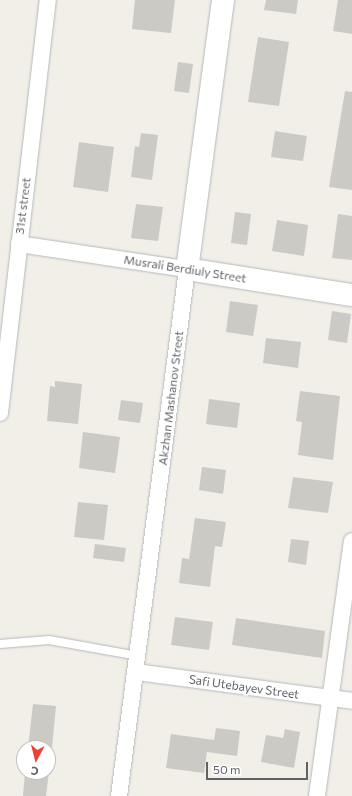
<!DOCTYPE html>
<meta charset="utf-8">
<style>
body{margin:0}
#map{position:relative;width:352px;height:796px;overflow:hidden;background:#f1efe8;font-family:Commissioner,sans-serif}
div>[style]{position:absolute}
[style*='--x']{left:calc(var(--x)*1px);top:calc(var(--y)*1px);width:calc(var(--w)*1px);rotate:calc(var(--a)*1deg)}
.building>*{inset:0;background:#cccac5}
.roads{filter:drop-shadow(0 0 1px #b5b8bc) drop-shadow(0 0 1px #b5b8bc)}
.lane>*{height:8px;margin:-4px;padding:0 4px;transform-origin:4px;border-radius:4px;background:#fff}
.street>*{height:16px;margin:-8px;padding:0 8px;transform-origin:8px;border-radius:8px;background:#fff}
.secondary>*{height:22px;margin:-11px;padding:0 11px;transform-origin:11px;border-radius:11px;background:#fff}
span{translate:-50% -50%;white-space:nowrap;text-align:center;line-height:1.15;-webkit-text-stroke:3.5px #fff;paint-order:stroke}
.street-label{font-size:12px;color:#5f6368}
.north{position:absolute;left:16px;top:740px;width:40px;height:40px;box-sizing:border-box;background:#fff;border:1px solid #bfc1c3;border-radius:50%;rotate:187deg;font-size:11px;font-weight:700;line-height:16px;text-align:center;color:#5f6368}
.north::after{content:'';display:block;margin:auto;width:14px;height:18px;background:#ea4335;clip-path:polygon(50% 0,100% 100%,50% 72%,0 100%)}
.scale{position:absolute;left:206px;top:762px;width:102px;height:18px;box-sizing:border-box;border:2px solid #5f6368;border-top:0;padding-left:5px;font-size:12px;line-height:14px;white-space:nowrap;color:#5f6368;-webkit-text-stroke:3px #fff;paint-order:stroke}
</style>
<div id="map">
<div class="building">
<i style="clip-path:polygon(135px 0,175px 0,171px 33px,132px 29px)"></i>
<i style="clip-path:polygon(266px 0,298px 0,296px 14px,264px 10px)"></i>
<i style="clip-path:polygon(338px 0,352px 0,352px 34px,333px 31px)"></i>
<i style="clip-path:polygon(258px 37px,289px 42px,279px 106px,248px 102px)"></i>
<i style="clip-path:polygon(178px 62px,193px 64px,189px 93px,174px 91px)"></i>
<i style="clip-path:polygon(345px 91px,352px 92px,352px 190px,329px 187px)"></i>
<i style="clip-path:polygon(275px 131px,307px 136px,303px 161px,271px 157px)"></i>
<i style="clip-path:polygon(141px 133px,158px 135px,152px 180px,131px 177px,135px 146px,139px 147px)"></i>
<i style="clip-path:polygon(79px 142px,114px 147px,108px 192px,73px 187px)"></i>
<i style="clip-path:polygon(136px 204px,163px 207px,158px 241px,131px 238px)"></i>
<i style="clip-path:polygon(235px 212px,251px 214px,247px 245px,231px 243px)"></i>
<i style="clip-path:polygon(338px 214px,352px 216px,352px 260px,332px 258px)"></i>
<i style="clip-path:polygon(277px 220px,308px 225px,304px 256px,272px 251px)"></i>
<i style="clip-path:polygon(230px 301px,258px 305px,253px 336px,226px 332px)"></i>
<i style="clip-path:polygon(332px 311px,351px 314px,347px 343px,328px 340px)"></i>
<i style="clip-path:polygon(266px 338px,301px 342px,298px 368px,263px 363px)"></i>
<i style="clip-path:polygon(55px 381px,82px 384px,78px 424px,47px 421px,50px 386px,55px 387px)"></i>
<i style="clip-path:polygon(300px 391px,340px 396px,333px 460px,298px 455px,302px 422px,296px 421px)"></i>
<i style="clip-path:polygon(209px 399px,240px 403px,237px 428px,206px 424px)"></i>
<i style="clip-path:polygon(121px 400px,143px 403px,140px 423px,118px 420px)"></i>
<i style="clip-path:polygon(83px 432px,120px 437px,115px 473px,79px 468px)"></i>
<i style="clip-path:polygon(202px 467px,226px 470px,223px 494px,199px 490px)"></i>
<i style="clip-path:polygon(293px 477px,333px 482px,328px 513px,288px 508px)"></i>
<i style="clip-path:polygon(78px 502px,108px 505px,104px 540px,74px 537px)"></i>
<i style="clip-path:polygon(195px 518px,226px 522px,222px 547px,215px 546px,210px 587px,179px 583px,182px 558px,189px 559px)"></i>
<i style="clip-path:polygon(291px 539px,309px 541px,306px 565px,288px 562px)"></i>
<i style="clip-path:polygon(95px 544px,126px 548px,124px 562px,93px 558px)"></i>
<i style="clip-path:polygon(175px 617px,213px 622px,209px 650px,171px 645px)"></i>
<i style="clip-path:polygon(236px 618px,325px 631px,322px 658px,232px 645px)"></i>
<i style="clip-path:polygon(33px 704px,56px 706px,52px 748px,28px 748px)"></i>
<i style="clip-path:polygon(216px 728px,240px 731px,237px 756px,207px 752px,204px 773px,166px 768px,171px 734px,214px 740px)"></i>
<i style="clip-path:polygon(285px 729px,300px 732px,294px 768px,261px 762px,266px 735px,283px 738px)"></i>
<i style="clip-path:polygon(25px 772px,49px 772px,46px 796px,23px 796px)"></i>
</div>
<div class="roads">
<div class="lane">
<i style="--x:0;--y:644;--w:49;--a:-4.7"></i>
<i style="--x:49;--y:640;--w:90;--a:10.2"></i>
</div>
<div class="street">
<i style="--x:19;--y:244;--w:170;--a:8.5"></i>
<i style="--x:187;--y:269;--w:531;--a:97.35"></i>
<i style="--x:0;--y:413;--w:416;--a:-83.4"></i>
<i style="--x:136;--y:672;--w:218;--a:7.6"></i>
<i style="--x:317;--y:796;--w:257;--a:-82.2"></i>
</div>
<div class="secondary">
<i style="--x:223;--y:0;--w:271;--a:97.6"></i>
<i style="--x:187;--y:269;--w:167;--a:9"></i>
</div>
</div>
<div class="street-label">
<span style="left:23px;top:206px;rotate:-83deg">31st street</span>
<span style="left:185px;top:269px;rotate:9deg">Musrali Berdiuly Street</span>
<span style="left:171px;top:398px;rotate:-83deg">Akzhan Mashanov Street</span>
<span style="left:244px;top:687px;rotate:8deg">Safi Utebayev Street</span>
</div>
<div class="north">С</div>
<div class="scale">50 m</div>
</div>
